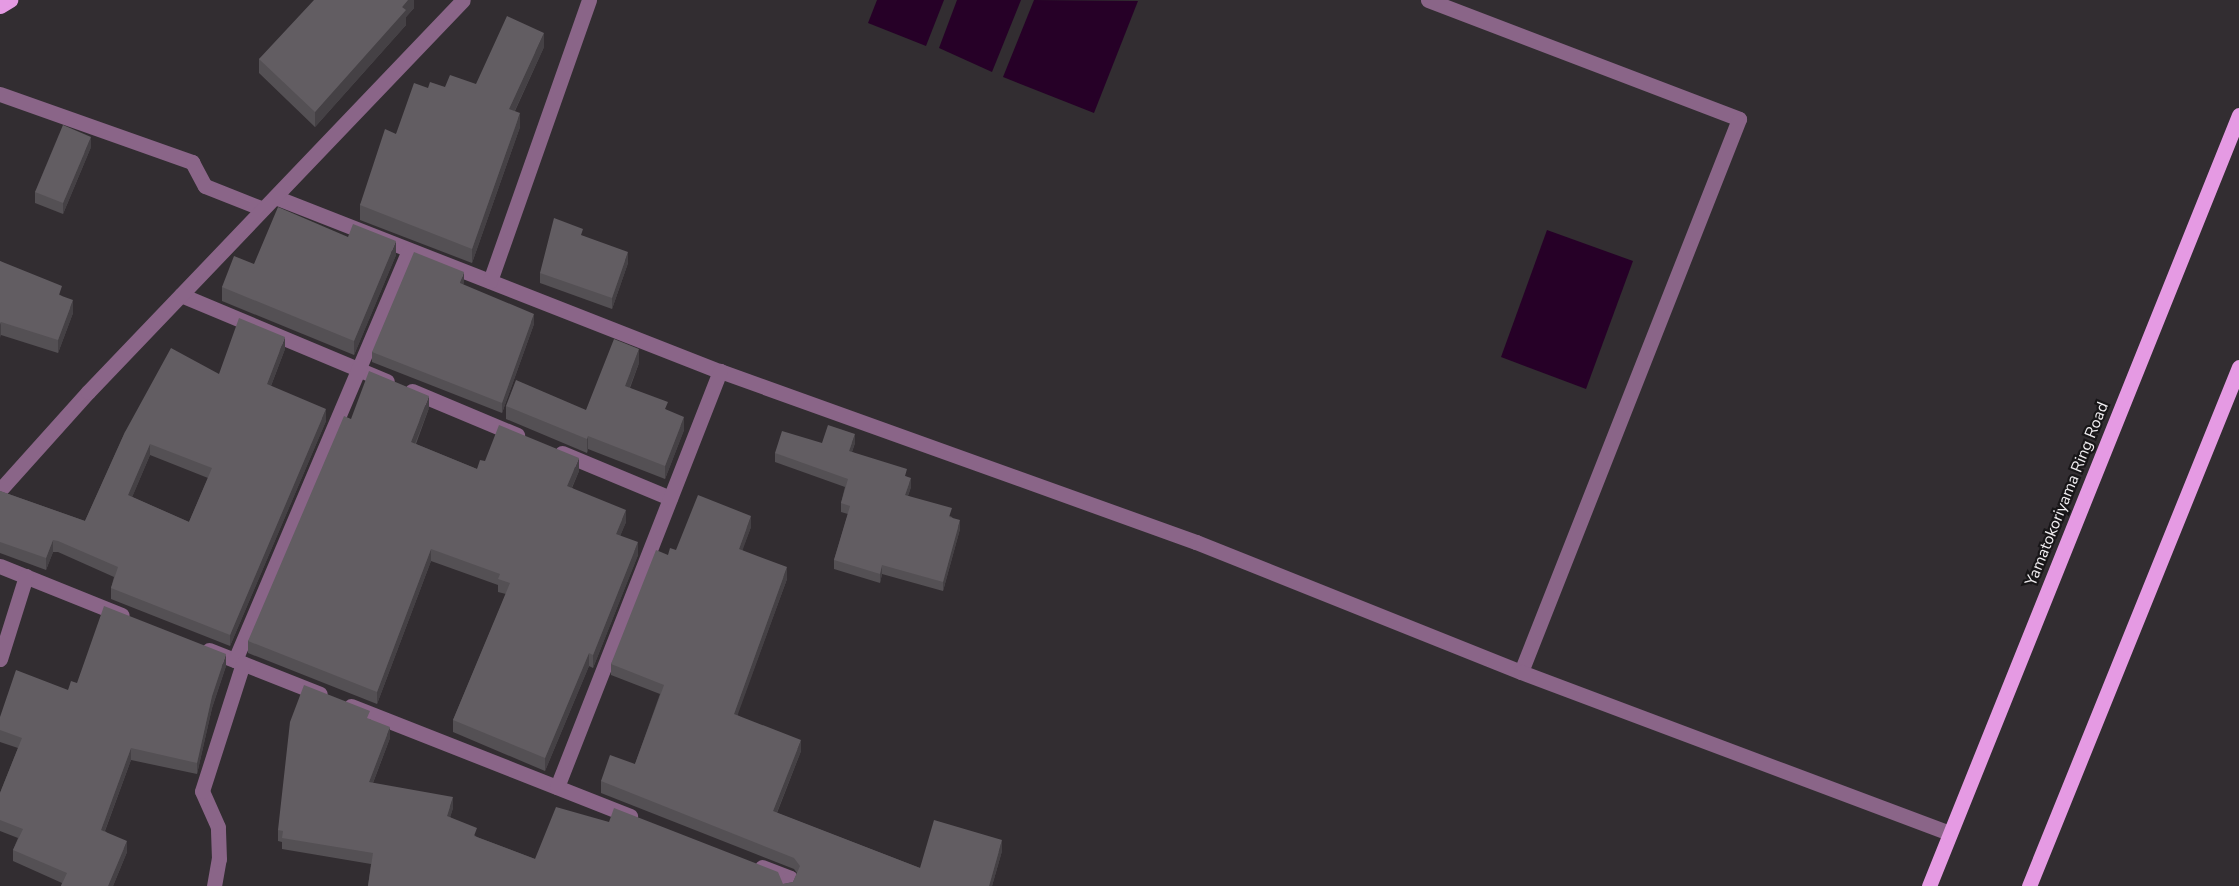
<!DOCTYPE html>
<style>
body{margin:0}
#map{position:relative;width:2239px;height:886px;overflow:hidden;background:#322d31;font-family:"Nunito Sans",sans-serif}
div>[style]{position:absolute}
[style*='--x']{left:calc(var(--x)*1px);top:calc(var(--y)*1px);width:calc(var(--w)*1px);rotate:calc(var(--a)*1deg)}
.water>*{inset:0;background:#260027}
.minor>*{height:15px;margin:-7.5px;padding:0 7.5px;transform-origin:7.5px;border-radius:7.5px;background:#8a6588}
.major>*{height:15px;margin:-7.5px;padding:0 7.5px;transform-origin:7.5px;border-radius:7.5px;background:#e59ae3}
.wall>*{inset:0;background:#545054}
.shaded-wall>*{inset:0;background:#454145}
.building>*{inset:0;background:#625d62}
span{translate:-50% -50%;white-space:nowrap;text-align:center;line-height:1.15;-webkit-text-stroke:4.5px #181618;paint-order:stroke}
.street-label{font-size:16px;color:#f0edf0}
</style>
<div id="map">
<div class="water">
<i style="clip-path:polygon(877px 0,944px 0,926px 46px,868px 23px)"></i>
<i style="clip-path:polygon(957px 0,1021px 0,992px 72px,939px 48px)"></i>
<i style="clip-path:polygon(1034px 0,1138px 1px,1094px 113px,1003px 77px)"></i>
<i style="clip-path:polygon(1547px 230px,1633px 261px,1586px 389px,1501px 357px)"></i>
</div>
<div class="minor">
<i style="--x:1428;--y:0;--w:333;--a:20.9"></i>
<i style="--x:1739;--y:119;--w:594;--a:111.52"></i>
<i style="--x:0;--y:94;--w:204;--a:19.5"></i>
<i style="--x:192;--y:162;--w:27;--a:62"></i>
<i style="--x:205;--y:186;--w:62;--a:21.6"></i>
<i style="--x:275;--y:197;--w:478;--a:21.4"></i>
<i style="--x:720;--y:371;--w:506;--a:19.76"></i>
<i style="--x:1196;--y:542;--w:350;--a:21.8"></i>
<i style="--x:1521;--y:672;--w:458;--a:20.6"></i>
<i style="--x:490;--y:281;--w:298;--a:-70.6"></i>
<i style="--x:181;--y:295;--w:223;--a:22.7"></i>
<i style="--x:412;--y:391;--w:114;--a:22.7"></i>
<i style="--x:562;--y:453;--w:117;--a:22.6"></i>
<i style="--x:0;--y:490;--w:132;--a:-48.1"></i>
<i style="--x:88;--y:392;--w:542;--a:-46.27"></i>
<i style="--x:0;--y:566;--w:131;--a:21.9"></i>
<i style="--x:209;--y:650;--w:119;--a:21.6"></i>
<i style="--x:0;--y:659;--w:87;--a:-72.6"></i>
<i style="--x:235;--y:660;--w:445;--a:-67"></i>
<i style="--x:351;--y:706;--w:300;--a:21.5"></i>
<i style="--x:557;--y:787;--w:447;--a:-68.6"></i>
<i style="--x:762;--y:867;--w:30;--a:21"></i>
<i style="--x:790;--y:878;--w:9;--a:111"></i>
<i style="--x:214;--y:886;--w:27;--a:-80"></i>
<i style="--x:219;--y:859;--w:32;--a:-92"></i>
<i style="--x:218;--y:827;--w:39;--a:-114"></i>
<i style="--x:202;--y:791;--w:134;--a:-72.2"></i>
</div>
<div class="major">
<i style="--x:0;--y:6;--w:12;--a:-31"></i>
<i style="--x:1929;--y:886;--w:831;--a:-68.1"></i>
<i style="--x:2029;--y:886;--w:560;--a:-67.97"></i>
</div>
<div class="wall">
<i style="clip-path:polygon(408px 0,414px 0,414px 8px,406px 17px,406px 25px,315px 127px,259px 73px,259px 59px)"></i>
<i style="clip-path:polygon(544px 47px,515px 111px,520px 127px,472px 263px,360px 220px,360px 205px,396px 134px,428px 88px,445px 87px,476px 84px)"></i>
<i style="clip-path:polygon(91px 147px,63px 214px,35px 203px,35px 192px)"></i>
<i style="clip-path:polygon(583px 236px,628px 263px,612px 309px,540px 283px,540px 273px)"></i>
<i style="clip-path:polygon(348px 237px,396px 255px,354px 355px,222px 301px,222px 287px,254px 264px)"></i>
<i style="clip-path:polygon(0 261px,62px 296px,73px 313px,58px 353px,1px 335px)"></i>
<i style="clip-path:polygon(464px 282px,463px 285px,534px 324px,502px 413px,372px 362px,372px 352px)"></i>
<i style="clip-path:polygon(evenodd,285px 349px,271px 386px,326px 421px,230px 646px,111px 599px,111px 588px,114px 577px,58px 552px,53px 552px,46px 570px,0 553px,0 491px,85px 521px,125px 432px,219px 374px,285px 349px,150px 455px,208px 478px,189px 522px,132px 497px,150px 455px)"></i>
<i style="clip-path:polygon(639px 363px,630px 388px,668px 411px,684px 430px,665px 479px,588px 449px,587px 453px,506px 419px,506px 406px,586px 410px)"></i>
<i style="clip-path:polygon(429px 408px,416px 444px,477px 469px,485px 461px,579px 471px,572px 488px,626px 522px,620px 536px,638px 555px,593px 668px,589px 666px,545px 771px,453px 732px,453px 720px,506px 594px,498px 592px,498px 585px,431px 561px,377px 704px,248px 653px,248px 641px)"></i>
<i style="clip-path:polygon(822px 443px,855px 443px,852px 452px,907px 477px,911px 487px,908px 496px,952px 517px,960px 529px,943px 591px,882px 574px,880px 583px,834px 569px,834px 560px,848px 514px,841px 512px,841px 503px,845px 487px,775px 462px,775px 453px)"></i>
<i style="clip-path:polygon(751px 527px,742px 550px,787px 579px,737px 715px,801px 751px,777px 813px,920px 868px,1002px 851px,992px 886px,368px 886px,371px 864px,282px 849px,282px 842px,278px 841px,278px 830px,370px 719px,390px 738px,373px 783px,453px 808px,450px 817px,477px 837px,535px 859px,783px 884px,793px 882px,797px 873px,794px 869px,601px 793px,601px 781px,635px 764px,660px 694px,611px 675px,611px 664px,668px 555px,676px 550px)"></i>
<i style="clip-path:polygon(226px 666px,212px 708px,197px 774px,131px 760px,105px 831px,127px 852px,113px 886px,61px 886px,62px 883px,13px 861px,13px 850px,18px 838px,0 831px,0 793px,18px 748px,0 742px,0 717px,68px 690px,77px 683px)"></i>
</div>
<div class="shaded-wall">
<i style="clip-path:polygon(408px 0,414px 0,414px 8px,406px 17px,406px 25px,315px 127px,315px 112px)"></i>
<i style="clip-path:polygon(544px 33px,544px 47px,509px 123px,509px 109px)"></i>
<i style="clip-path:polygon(520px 113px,520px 127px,472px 263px,472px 249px)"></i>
<i style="clip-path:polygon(91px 137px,91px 147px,63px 214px,63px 203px)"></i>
<i style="clip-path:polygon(396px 241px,396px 255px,354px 355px,354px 341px)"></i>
<i style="clip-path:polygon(628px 252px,628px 263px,612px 309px,612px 298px)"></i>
<i style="clip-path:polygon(464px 272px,464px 282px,460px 293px,460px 283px)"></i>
<i style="clip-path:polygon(73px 300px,73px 313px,58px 353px,58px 340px)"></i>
<i style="clip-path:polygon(534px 314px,534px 324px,502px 413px,502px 403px)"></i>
<i style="clip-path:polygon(1px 322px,1px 335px,0 338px,0 325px)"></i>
<i style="clip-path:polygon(285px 337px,285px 349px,267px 396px,267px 384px)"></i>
<i style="clip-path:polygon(639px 349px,639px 363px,625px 399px,625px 386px)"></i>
<i style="clip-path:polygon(429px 396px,429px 408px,411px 454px,411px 442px)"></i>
<i style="clip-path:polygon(326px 409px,326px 421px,230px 646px,230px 635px)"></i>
<i style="clip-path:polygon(684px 417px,684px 430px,665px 479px,665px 466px)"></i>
<i style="clip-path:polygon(855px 434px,855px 443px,849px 460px,849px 451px)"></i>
<i style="clip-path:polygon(588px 436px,588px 449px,587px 453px,587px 439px)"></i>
<i style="clip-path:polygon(150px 444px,150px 455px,128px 507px,128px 495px)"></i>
<i style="clip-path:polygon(579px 458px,579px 471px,567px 498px,567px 486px)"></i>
<i style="clip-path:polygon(911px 478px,911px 487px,905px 504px,905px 495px)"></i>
<i style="clip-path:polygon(626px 510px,626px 522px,616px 546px,616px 534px)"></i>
<i style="clip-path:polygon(751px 516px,751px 527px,739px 560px,739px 549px)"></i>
<i style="clip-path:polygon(960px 520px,960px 529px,943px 591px,943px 582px)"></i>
<i style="clip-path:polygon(53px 540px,53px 552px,46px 570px,46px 558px)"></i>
<i style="clip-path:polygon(638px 542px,638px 555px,593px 668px,593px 655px)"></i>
<i style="clip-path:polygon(431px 549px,431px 561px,377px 704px,377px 692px)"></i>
<i style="clip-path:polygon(882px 565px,882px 574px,880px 583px,880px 574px)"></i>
<i style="clip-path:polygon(787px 567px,787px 579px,734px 725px,734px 714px)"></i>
<i style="clip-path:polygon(589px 653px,589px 666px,545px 771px,545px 758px)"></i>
<i style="clip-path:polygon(226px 654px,226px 666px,212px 708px,197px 774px,197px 763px,212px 696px)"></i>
<i style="clip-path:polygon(390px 727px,390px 738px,369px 793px,369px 782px)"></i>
<i style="clip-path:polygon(801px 740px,801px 751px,773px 822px,773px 811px)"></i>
<i style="clip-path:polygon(131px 748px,131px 760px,101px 841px,101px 830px)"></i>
<i style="clip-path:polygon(453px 797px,453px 808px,447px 828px,447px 816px)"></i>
<i style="clip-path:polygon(1002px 840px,1002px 851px,992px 886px,989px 886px)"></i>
<i style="clip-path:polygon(127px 841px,127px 852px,113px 886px,108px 886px)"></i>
</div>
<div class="building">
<i style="clip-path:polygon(314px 0,408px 0,402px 7px,406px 10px,315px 112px,259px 59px)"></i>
<i style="clip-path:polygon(507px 16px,544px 33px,509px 109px,520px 113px,472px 249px,360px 205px,385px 129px,396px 134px,414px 83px,428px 88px,430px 82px,445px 87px,450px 75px,476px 84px)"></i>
<i style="clip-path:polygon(63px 125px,91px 137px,63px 203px,35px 192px)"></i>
<i style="clip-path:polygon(278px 207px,348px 237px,353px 224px,396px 241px,354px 341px,222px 287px,234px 256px,254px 264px)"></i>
<i style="clip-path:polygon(554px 218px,583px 229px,581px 235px,628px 252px,612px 298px,540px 273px)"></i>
<i style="clip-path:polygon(414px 252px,464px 272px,460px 283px,534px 314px,502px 403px,372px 352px)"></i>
<i style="clip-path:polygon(0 261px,62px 286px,59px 295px,73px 300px,58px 340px,1px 322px,0 325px)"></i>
<i style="clip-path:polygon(evenodd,239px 318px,285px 337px,267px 384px,326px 409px,230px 635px,111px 588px,118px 567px,58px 541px,53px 540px,46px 558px,0 542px,0 491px,85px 521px,125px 432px,171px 348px,219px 374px,239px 318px,150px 444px,212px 468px,189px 522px,128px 495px,150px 444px)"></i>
<i style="clip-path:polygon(614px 339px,639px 349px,625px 386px,668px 402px,665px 409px,684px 417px,665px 466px,588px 436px,587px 439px,506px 406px,516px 380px,586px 410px)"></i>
<i style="clip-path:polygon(369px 371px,429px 396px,411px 442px,477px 469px,480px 460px,485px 461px,499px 425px,579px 458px,567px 486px,626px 510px,616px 534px,638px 542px,593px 655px,589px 653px,545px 758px,453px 720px,510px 583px,498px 579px,500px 574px,431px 549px,377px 692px,248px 641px,344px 416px,351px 419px)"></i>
<i style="clip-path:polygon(828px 425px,855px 434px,849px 451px,907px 469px,905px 476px,911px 478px,905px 495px,952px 508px,949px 517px,960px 520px,943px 582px,882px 565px,880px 574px,834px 560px,850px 506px,841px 503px,848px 479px,775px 453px,782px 431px,822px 443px)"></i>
<i style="clip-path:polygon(698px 495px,751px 516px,739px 549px,787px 567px,734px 714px,801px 740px,773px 811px,920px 868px,934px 820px,1002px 840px,989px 886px,368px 886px,373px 853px,282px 838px,283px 831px,278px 830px,290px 722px,304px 685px,370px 711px,367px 718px,390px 727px,369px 782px,453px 797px,447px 816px,477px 828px,474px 836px,535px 859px,556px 807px,609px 822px,614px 808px,778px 872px,783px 884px,793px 882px,800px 866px,794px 858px,601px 781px,610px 755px,635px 764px,664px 685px,611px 664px,656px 550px,668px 555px,670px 548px,676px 550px)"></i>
<i style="clip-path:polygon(104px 606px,226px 654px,212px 696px,197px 763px,131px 748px,101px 830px,127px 841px,108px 886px,61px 886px,67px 873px,13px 850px,23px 829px,0 820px,0 793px,22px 738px,0 730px,0 717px,16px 670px,68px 690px,71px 681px,77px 683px)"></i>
</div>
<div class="street-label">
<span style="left:2067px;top:494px;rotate:-68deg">Yamatokoriyama Ring Road</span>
</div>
</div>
